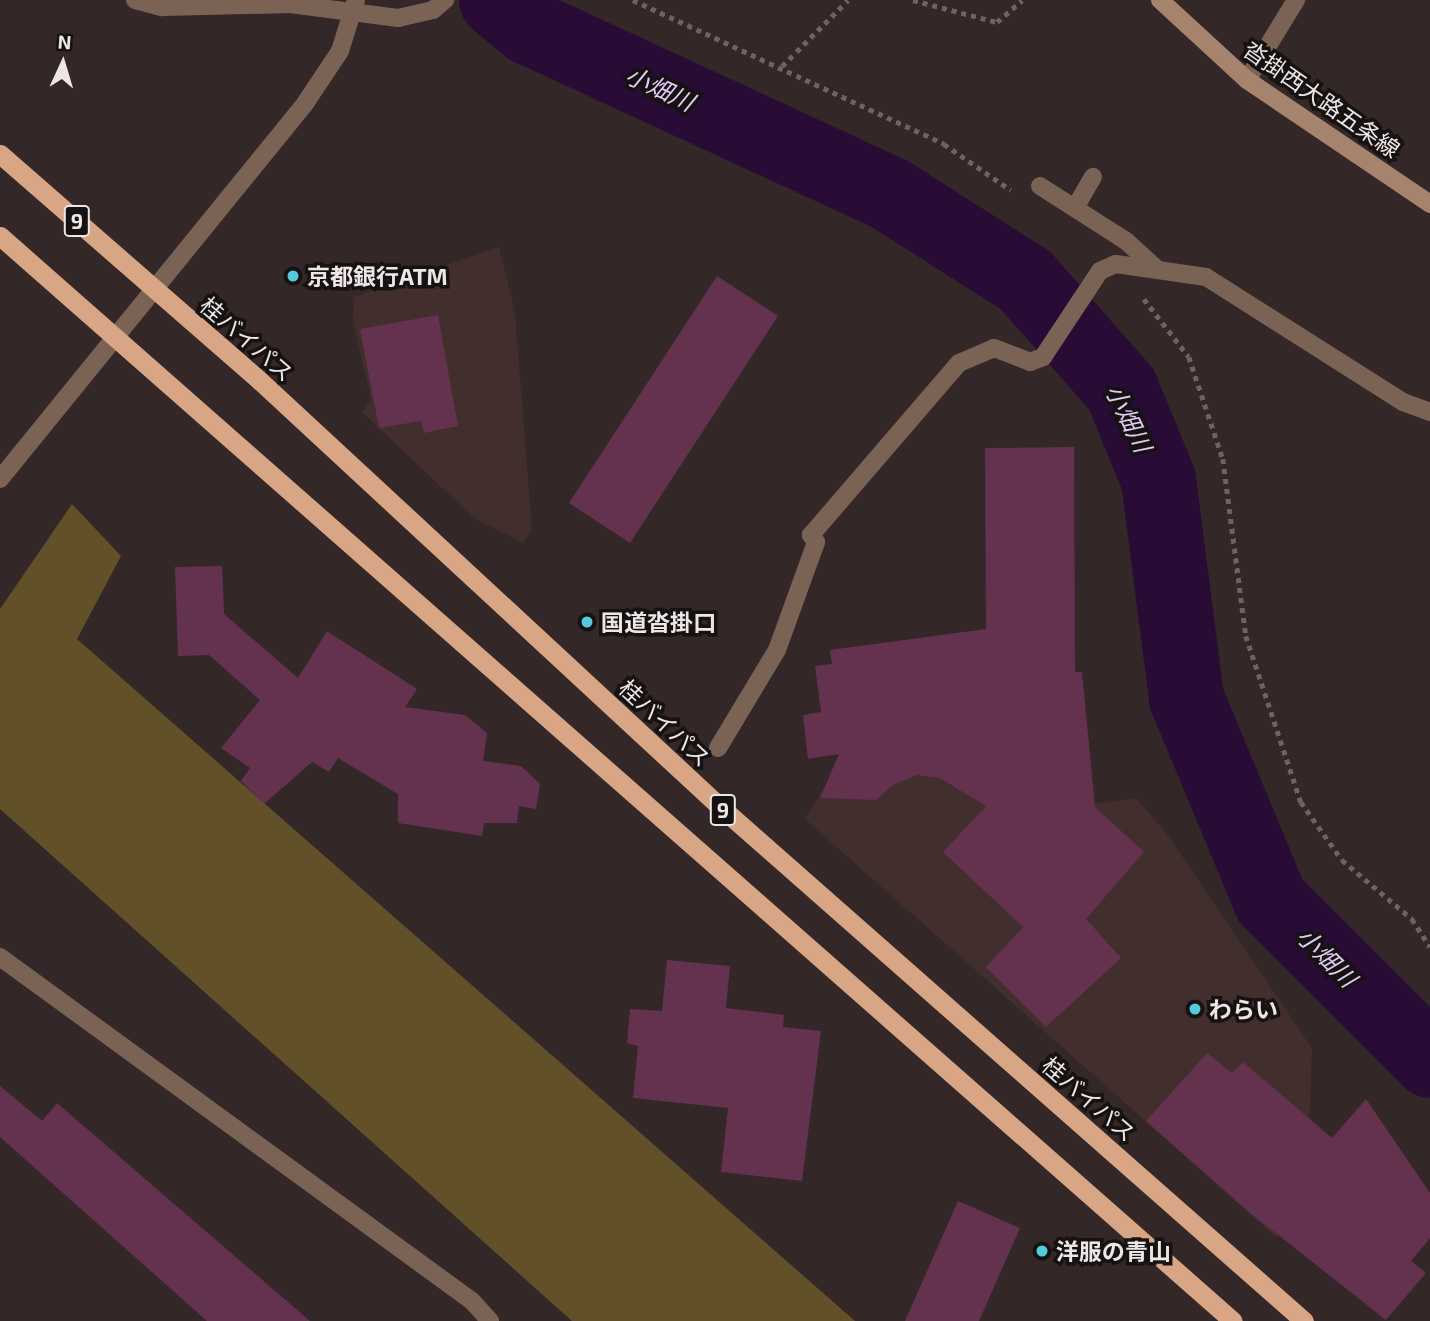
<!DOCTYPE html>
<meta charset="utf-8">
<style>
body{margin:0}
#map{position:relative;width:1430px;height:1321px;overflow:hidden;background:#332727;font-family:"Exo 2","Noto Sans JP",sans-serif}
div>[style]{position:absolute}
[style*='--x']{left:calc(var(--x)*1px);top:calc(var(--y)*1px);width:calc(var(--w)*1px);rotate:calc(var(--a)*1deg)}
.built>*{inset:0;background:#412e2d}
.green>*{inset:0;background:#625128}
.river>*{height:75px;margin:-37.5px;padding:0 37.5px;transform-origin:37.5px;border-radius:37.5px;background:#280c36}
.building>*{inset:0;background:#64324f}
.path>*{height:4.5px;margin-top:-2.25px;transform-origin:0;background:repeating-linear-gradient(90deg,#6e6363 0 5px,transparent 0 10px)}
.service>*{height:18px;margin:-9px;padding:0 9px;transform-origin:9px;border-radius:9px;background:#7a6355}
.minor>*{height:18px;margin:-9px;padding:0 9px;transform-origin:9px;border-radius:9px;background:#7a6355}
.tertiary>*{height:18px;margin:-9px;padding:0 9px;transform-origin:9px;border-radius:9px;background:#7a6355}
.secondary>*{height:18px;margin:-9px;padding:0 9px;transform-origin:9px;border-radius:9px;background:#a6836c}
.trunk>*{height:19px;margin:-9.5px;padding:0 9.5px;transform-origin:9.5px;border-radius:9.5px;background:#d8a685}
.tertiary-bridge>*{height:18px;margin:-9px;padding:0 9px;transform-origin:9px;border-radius:9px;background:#7a6355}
.dots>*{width:19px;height:19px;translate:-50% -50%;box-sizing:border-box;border:4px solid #171212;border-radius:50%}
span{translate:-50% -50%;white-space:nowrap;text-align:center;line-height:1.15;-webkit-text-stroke:7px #171212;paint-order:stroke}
.shield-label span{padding:2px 5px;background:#171212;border:2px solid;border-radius:5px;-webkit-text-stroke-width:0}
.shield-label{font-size:21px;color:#eee6e6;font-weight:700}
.street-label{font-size:23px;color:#eee6e6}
.poi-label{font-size:23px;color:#eee6e6;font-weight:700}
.left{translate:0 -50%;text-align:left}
.water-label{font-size:24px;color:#e3c9f5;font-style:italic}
.north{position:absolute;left:28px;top:28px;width:70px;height:70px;-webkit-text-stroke:5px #171212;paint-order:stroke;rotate:4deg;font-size:19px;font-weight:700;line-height:28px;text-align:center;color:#eee6e6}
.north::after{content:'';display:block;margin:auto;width:24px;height:32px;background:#eee6e6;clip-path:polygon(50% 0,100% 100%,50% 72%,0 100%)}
</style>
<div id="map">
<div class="built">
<i style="clip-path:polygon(499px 247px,515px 313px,532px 529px,523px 543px,475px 519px,362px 412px,371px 400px,353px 321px,354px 297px)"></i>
<i style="clip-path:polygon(908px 764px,1093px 804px,1136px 798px,1167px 834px,1312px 1048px,1310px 1111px,1284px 1185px,1276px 1237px,805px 819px,827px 783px)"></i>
</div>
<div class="green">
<i style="clip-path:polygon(72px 504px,121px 556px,77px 639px,855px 1321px,572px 1321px,0 809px,0 609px)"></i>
</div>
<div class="river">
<i style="--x:496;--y:0;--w:43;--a:39.3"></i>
<i style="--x:529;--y:27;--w:398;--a:24.8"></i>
<i style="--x:890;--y:194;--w:160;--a:32.5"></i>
<i style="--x:1025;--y:280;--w:145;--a:48.6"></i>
<i style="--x:1121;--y:389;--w:97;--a:67.7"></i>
<i style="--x:1158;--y:479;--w:221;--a:82.7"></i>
<i style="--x:1186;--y:698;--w:219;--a:67.4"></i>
<i style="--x:1270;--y:900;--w:226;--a:45"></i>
</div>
<div class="building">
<i style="clip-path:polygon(717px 276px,778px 316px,630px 543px,569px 503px)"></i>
<i style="clip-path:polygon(438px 315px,458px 426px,424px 433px,421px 421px,379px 428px,360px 329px)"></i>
<i style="clip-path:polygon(1074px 447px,1075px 672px,1082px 672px,1095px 807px,1144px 852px,1086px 919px,1121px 958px,1046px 1027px,986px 967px,1023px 927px,943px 852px,986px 806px,940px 778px,917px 775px,893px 785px,876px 800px,820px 798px,839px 754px,808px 759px,803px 715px,821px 712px,815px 666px,832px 664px,830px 650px,986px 629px,985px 448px)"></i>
<i style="clip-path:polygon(222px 566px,224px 614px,298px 678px,327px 631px,417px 689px,405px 707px,465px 715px,487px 733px,483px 761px,521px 766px,540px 784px,536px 809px,519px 806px,517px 823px,484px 823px,482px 836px,398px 823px,398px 794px,338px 758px,329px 772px,312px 762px,264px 804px,241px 781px,250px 768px,221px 748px,260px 700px,209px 655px,178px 656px,175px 567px)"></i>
<i style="clip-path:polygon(667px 960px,730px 966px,726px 1008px,784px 1015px,783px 1027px,821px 1031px,802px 1181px,721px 1172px,728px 1108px,633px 1098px,638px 1046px,627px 1043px,630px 1009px,662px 1011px)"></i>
<i style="clip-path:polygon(1207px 1053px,1232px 1073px,1243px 1062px,1332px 1138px,1366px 1099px,1430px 1193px,1430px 1238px,1411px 1261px,1426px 1273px,1386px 1320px,1249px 1212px,1146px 1121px)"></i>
<i style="clip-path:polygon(0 1086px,42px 1121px,57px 1103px,310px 1321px,207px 1321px,0 1137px)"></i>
<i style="clip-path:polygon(958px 1201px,1020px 1228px,979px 1321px,905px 1321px)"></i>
</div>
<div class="path">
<i style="--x:633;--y:0;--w:343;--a:24.8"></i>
<i style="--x:944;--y:144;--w:81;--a:34.5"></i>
<i style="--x:913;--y:0;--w:87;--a:14.7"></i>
<i style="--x:997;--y:22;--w:33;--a:-41"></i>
<i style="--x:782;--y:66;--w:93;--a:-45"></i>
<i style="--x:1144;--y:299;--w:73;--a:52.2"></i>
<i style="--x:1189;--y:357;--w:108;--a:71.6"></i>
<i style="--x:1223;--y:459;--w:178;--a:82.6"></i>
<i style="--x:1246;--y:636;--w:175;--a:71.7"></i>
<i style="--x:1301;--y:802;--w:71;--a:54.7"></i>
<i style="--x:1342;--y:860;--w:92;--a:40.1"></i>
<i style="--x:1412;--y:919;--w:33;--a:57"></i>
</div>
<div class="service">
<i style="--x:1247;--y:80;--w:94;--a:-58.5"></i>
<i style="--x:718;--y:748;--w:114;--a:-59"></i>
<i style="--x:777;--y:650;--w:115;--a:-70.1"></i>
<i style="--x:816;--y:542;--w:9;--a:-126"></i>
<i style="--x:811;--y:535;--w:227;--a:-49.3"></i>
<i style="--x:959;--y:363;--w:38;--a:-23"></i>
<i style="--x:994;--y:348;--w:39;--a:21"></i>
<i style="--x:1030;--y:362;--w:14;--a:-21"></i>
<i style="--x:1043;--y:357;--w:103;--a:-56.5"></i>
<i style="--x:0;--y:957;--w:584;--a:36.09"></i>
<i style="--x:472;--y:1301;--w:27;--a:48"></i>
</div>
<div class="minor">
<i style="--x:135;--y:0;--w:28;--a:15"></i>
<i style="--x:162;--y:7;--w:128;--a:-1.3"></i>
<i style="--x:290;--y:4;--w:109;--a:7.4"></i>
<i style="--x:398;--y:18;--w:36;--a:-13"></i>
<i style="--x:433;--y:10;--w:16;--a:-40"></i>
<i style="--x:1040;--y:186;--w:102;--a:32.6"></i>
<i style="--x:1126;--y:241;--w:43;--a:42.2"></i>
<i style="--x:1075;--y:208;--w:36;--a:-60"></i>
<i style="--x:1100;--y:271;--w:17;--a:-24"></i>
<i style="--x:1116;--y:264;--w:91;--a:8.2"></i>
<i style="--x:1206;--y:277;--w:233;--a:32.4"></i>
<i style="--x:1403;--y:402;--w:29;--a:20"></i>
</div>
<div class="tertiary">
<i style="--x:0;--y:479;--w:486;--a:-50.9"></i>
</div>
<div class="secondary">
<i style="--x:1160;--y:0;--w:118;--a:42.6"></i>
<i style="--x:1247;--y:80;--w:221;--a:34.1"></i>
</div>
<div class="trunk">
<i style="--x:0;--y:154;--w:344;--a:41.1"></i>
<i style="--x:259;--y:380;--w:624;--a:42.79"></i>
<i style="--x:717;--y:804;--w:782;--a:41.37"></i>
<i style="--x:0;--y:236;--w:1642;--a:41.35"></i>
</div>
<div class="tertiary-bridge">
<i style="--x:306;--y:102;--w:61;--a:-56.3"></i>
<i style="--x:340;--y:51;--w:53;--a:-72.6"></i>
</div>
<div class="dots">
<i style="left:293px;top:276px;background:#54cadd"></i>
<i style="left:587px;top:622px;background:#54cadd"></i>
<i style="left:1195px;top:1009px;background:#54cadd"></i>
<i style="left:1042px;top:1251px;background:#54cadd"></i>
</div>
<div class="shield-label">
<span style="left:77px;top:221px">9</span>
<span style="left:723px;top:810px">9</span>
</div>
<div class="street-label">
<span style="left:1322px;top:99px;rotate:35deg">沓掛西大路五条線</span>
<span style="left:247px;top:339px;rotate:41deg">桂バイパス</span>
<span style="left:665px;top:723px;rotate:43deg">桂バイパス</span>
<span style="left:1089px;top:1099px;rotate:41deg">桂バイパス</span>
</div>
<div class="poi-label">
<span class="left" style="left:307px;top:276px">京都銀行ATM</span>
<span class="left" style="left:601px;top:622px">国道沓掛口</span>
<span class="left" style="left:1209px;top:1009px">わらい</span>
<span class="left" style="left:1056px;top:1251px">洋服の青山</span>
</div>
<div class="water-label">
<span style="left:660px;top:88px;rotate:25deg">小畑川</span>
<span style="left:1129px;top:418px;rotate:64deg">小畑川</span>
<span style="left:1327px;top:957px;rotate:45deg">小畑川</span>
</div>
<div class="north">N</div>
</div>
